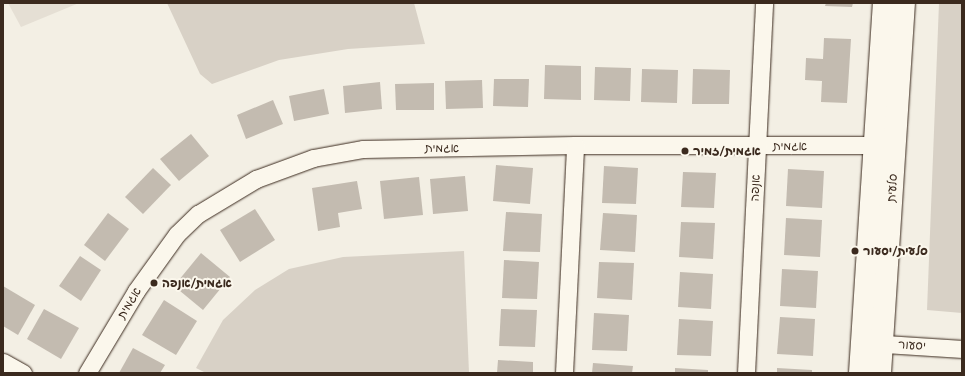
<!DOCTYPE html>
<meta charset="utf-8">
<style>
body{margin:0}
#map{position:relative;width:965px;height:376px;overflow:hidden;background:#f3efe4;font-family:"Patrick Hand","Playpen Sans Hebrew",sans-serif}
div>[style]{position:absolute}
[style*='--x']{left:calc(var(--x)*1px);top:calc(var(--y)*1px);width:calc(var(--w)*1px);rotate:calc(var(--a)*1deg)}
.built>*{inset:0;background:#e5dfd4}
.green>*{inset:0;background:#d8d1c6}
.building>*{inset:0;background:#c3bbb0}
.roads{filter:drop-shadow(0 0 1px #3b2a1e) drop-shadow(0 0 1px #3b2a1e)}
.minor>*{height:17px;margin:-8.5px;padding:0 8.5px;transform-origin:8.5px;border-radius:8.5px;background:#fbf7ec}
.tertiary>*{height:22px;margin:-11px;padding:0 11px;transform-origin:11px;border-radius:11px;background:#fbf7ec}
.dots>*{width:11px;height:11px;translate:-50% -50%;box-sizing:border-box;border:2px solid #fbf7ec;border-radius:50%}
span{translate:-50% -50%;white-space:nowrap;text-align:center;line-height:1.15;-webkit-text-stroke:4px #fbf7ec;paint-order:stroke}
.street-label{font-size:12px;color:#3b2a1e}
.poi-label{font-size:12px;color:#3b2a1e;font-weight:700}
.left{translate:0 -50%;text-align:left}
.frame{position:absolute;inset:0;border:4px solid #3b2a1e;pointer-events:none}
</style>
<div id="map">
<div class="built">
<i style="clip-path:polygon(8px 3px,79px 3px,21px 27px)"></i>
</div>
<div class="green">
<i style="clip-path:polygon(167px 3px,414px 3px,425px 44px,348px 49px,279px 60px,212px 84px,200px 74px)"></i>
<i style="clip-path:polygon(939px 3px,962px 3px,962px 313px,927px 310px)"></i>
<i style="clip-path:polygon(464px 251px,469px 373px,206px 373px,196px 368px,223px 320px,255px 290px,289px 269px,343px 257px)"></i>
</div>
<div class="building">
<i style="clip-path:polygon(826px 3px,853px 3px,852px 7px,825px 6px)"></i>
<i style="clip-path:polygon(824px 38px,851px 39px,847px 103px,821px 102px,822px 81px,805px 80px,806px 58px,823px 59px)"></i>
<i style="clip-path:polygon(545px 65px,581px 66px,581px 100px,544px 99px)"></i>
<i style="clip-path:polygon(595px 67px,631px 68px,630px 101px,594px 100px)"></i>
<i style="clip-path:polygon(642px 69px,678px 70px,677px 103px,641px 102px)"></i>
<i style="clip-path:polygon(693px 69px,730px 70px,729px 104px,692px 104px)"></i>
<i style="clip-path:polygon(494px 79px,529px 79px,528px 107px,493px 106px)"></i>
<i style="clip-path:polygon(482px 80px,483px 108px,446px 109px,445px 81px)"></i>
<i style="clip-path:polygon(380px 82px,382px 109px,345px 113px,343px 86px)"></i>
<i style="clip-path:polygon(434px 83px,434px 110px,396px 110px,395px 84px)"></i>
<i style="clip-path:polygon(324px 89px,329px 114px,294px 121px,289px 96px)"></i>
<i style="clip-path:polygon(273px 100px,283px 124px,246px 139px,237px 115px)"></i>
<i style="clip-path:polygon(191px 134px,209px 156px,179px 181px,160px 159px)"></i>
<i style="clip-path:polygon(496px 165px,533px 168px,530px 204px,493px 201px)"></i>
<i style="clip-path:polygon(604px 166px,638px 168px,636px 204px,602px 203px)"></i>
<i style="clip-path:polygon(153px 168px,171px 185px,143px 214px,125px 197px)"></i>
<i style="clip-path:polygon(788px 169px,824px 171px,822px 208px,786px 206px)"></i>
<i style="clip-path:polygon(683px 172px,716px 173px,714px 208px,681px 207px)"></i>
<i style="clip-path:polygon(465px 176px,468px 211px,433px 214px,430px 179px)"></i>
<i style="clip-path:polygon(419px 177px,423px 215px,384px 219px,380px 181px)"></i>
<i style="clip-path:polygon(357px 181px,362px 209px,338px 213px,340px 227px,318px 231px,312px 188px)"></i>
<i style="clip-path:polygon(255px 209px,275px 240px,240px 262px,220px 230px)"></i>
<i style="clip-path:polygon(506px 212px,542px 214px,540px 252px,503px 251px)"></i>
<i style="clip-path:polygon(108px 213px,129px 229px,105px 261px,84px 245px)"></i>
<i style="clip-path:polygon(603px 213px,637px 215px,635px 252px,600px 250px)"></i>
<i style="clip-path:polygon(786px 218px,822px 220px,820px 257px,784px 255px)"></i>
<i style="clip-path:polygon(681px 222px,715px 223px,713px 259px,679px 257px)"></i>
<i style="clip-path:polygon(201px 253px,230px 277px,203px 310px,174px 286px)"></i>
<i style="clip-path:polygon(80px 256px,101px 270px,81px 301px,59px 286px)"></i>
<i style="clip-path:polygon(504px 260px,539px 262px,537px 299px,502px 298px)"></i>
<i style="clip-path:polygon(599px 262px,634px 263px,632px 300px,597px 298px)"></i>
<i style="clip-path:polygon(782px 269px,818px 271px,816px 308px,780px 306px)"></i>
<i style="clip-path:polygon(680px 272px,713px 274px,711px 309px,678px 307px)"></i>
<i style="clip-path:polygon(3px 286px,35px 305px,18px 335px,3px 326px)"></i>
<i style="clip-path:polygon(164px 300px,197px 321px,176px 355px,142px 335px)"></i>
<i style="clip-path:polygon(44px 309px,79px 328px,61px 359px,27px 339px)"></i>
<i style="clip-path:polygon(501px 309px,537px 310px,535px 347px,499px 346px)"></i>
<i style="clip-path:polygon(594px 313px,629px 315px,627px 351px,592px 350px)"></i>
<i style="clip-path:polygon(780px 317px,815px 319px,813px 356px,777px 354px)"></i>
<i style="clip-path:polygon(679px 319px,713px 321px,711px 356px,677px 355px)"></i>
<i style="clip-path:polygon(133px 348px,165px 365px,160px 373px,119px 373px)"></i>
<i style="clip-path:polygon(498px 360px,533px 362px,533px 373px,497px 373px)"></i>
<i style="clip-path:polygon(593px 363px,633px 366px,632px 373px,592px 373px)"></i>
<i style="clip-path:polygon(675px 368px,708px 370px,708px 373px,675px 373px)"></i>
<i style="clip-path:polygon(777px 368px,812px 370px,812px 373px,777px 373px)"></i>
</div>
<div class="roads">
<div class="minor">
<i style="--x:870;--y:343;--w:92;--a:3.7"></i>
<i style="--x:3;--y:362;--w:23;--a:29"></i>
<i style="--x:87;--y:373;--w:96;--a:-59.1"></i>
<i style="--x:136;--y:291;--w:70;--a:-54.3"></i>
<i style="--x:177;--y:234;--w:29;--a:-44"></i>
<i style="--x:198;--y:214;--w:68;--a:-31.1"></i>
<i style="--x:256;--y:179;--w:61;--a:-20.2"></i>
<i style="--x:313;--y:158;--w:51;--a:-10.2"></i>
<i style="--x:363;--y:149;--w:212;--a:-1.1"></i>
<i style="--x:575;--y:145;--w:312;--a:0"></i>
<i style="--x:564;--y:373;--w:228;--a:-87.2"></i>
<i style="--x:746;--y:373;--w:370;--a:-87.2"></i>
</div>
<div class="tertiary">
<i style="--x:860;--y:373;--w:371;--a:-86.3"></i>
<i style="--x:880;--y:373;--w:371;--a:-86.3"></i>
</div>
</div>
<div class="dots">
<i style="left:685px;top:151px;background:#3b2a1e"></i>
<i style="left:855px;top:251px;background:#3b2a1e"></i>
<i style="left:154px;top:283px;background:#3b2a1e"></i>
</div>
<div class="street-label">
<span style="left:790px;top:146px">אגמית</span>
<span style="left:442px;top:148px">אגמית</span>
<span style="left:755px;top:188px;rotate:-87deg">אנפה</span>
<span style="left:892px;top:188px;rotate:-86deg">סלעית</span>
<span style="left:129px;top:303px;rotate:-59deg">אגמית</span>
<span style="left:912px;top:345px;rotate:3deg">יסעור</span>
</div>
<div class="poi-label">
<span class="left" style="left:693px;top:151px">אגמית/זמיר</span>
<span class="left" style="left:863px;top:251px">סלעית/יסעור</span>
<span class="left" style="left:162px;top:283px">אגמית/אנפה</span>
</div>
<div class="frame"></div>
</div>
